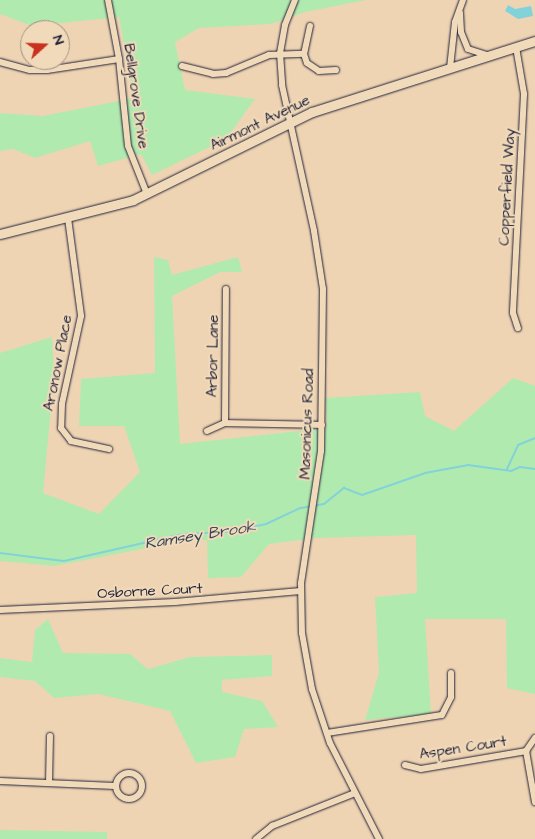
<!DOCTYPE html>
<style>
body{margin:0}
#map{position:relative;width:535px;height:839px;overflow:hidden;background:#efd4b3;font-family:"Architects Daughter",sans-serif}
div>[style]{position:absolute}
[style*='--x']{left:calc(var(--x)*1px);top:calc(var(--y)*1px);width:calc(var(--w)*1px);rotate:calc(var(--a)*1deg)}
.green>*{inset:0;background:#b1eaae}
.water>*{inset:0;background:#81d3d9}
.stream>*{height:2px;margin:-1px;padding:0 1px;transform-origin:1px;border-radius:1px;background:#81d3d9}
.roads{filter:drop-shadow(0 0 1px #22223b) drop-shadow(0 0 1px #22223b)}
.street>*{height:6px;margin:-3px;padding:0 3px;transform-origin:3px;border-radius:3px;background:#f0dab9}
.street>.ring{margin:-3px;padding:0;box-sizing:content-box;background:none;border:6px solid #f0dab9;border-radius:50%}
.secondary>*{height:9px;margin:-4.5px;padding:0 4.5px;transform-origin:4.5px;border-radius:4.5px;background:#f0dab9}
span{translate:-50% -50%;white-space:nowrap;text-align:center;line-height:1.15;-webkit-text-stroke:4px #f0dab9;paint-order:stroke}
.street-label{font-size:15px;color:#22223b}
.water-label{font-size:16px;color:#35455b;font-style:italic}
.north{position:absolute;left:20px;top:20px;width:50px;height:50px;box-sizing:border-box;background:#f0dab9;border:1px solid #9e9087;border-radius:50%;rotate:70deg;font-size:14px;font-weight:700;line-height:20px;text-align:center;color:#22223b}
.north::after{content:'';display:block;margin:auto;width:18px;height:22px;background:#c8321e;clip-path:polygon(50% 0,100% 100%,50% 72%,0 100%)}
</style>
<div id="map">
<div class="green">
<i style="clip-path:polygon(0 0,366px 0,305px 12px,271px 24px,199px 28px,175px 42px,185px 90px,255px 99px,226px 139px,152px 175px,141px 154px,98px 166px,90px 141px,35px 158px,13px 149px,0 151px,0 113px,43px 116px,134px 98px,119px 17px,32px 26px,0 14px)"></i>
<i style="clip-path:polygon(154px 257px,168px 260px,172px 275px,238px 257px,242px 272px,220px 272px,172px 296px,180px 444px,327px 428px,326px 398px,420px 392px,425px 416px,454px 431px,513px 378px,535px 386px,535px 694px,507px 688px,506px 619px,425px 619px,431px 714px,365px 720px,379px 673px,375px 597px,417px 593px,416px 535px,316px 538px,269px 544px,241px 577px,208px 578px,207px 540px,189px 540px,54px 566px,0 561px,0 353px,52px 337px,54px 376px,43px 493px,99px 514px,140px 472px,124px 426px,79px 426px,81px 379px,155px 373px)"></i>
<i style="clip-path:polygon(48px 619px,63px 653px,130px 654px,148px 669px,190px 657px,272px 655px,272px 676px,222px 680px,222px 692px,262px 701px,278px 727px,244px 729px,235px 757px,196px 763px,170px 711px,99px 694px,54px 698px,35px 681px,0 677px,0 658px,32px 662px,35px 630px)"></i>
<i style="clip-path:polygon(0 830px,107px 832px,107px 839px,0 839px)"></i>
</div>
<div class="water">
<i style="clip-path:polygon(508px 5px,515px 9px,531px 6px,533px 16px,518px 19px,505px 11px)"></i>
</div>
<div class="stream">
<i style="--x:507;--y:469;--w:26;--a:-65"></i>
<i style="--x:518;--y:445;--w:18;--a:-22"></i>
<i style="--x:0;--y:553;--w:64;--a:7.1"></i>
<i style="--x:64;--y:561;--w:122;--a:-12.8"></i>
<i style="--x:183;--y:534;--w:43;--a:-2.7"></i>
<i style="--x:226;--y:532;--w:41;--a:-11.3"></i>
<i style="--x:266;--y:524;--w:38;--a:-25"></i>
<i style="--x:301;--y:508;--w:23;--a:-10"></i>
<i style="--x:324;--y:504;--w:26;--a:-39"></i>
<i style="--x:344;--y:488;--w:19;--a:21"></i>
<i style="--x:362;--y:495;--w:67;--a:-19.2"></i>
<i style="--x:425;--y:473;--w:44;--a:-10.5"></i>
<i style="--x:468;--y:465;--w:43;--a:7.9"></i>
<i style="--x:511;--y:471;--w:10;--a:-24"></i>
<i style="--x:520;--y:467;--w:15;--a:8"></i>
</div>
<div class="roads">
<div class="street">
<i style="--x:108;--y:0;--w:60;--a:79.4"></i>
<i style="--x:119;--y:59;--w:87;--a:84.1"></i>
<i style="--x:128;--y:146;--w:52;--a:68.4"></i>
<i style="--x:295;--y:0;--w:27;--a:112"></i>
<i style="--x:285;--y:25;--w:28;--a:100"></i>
<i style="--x:280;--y:53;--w:32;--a:86"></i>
<i style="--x:282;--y:85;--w:149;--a:77.6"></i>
<i style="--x:314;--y:231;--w:59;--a:81.2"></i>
<i style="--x:323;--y:289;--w:162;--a:90.7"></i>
<i style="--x:321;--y:451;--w:134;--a:98.6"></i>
<i style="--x:301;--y:583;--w:50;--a:88.9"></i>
<i style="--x:302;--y:633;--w:57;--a:79.9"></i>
<i style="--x:312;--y:689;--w:57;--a:71.6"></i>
<i style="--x:330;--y:743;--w:108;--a:63"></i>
<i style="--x:460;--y:13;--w:19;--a:87"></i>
<i style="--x:461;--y:32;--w:18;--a:68"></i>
<i style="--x:468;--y:49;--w:19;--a:18"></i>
<i style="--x:310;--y:26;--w:29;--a:102"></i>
<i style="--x:304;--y:54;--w:9;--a:72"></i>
<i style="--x:307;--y:63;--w:14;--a:34"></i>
<i style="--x:319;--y:71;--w:17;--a:-3"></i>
<i style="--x:516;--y:47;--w:48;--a:80.3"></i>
<i style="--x:524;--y:94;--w:219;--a:92.9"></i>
<i style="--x:513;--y:313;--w:16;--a:72"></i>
<i style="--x:0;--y:62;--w:31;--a:15"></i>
<i style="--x:30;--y:70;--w:17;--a:0"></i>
<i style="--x:47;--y:70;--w:73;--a:-8.7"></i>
<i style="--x:182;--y:66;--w:32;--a:14"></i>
<i style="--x:213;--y:74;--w:13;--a:-4"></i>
<i style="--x:226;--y:73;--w:47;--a:-22.7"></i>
<i style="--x:269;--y:55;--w:35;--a:-2"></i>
<i style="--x:450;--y:68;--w:46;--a:-83.8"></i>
<i style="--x:455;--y:22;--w:23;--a:-70"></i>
<i style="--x:68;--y:218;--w:99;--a:82.4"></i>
<i style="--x:81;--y:316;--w:90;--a:102.2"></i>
<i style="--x:62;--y:404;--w:24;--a:92"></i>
<i style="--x:61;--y:428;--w:16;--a:52"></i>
<i style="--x:71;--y:441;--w:39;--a:12"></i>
<i style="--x:225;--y:423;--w:134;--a:-89.6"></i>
<i style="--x:207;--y:431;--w:20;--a:-24"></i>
<i style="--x:225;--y:423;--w:97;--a:1.2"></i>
<i style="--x:0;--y:610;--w:175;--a:-2.6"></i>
<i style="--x:175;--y:602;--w:126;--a:-5"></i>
<i style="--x:327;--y:733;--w:116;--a:-8.9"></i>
<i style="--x:442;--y:715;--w:20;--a:-63"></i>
<i style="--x:451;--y:697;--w:24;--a:-90"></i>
<i style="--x:535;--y:738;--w:16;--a:125"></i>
<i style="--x:526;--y:751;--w:52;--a:80"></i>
<i style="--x:405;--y:765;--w:16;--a:14"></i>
<i style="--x:421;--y:769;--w:107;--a:-9.7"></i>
<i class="ring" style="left:116px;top:773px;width:20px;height:20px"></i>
<i style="--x:0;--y:781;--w:115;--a:2.5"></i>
<i style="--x:49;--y:783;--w:47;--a:-88.8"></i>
<i style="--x:256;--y:839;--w:21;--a:-39"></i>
<i style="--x:272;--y:826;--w:89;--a:-21.7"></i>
</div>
<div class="secondary">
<i style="--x:0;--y:234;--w:137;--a:-14.3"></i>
<i style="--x:133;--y:200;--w:199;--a:-26.2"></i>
<i style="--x:312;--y:112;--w:234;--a:-17.7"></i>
</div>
</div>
<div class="street-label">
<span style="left:136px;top:96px;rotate:82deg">Bellgrove Drive</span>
<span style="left:260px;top:123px;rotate:-26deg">Airmont Avenue</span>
<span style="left:507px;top:187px;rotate:-87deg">Copperfield Way</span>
<span style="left:213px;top:356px;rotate:-89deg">Arbor Lane</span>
<span style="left:58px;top:363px;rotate:-79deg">Aronow Place</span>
<span style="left:307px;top:424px;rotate:-88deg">Masonicus Road</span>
<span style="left:150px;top:591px;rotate:-3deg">Osborne Court</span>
<span style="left:463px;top:748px;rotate:-9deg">Aspen Court</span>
</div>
<div class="water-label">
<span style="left:200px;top:535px;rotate:-9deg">Ramsey Brook</span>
</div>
<div class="north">N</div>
</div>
